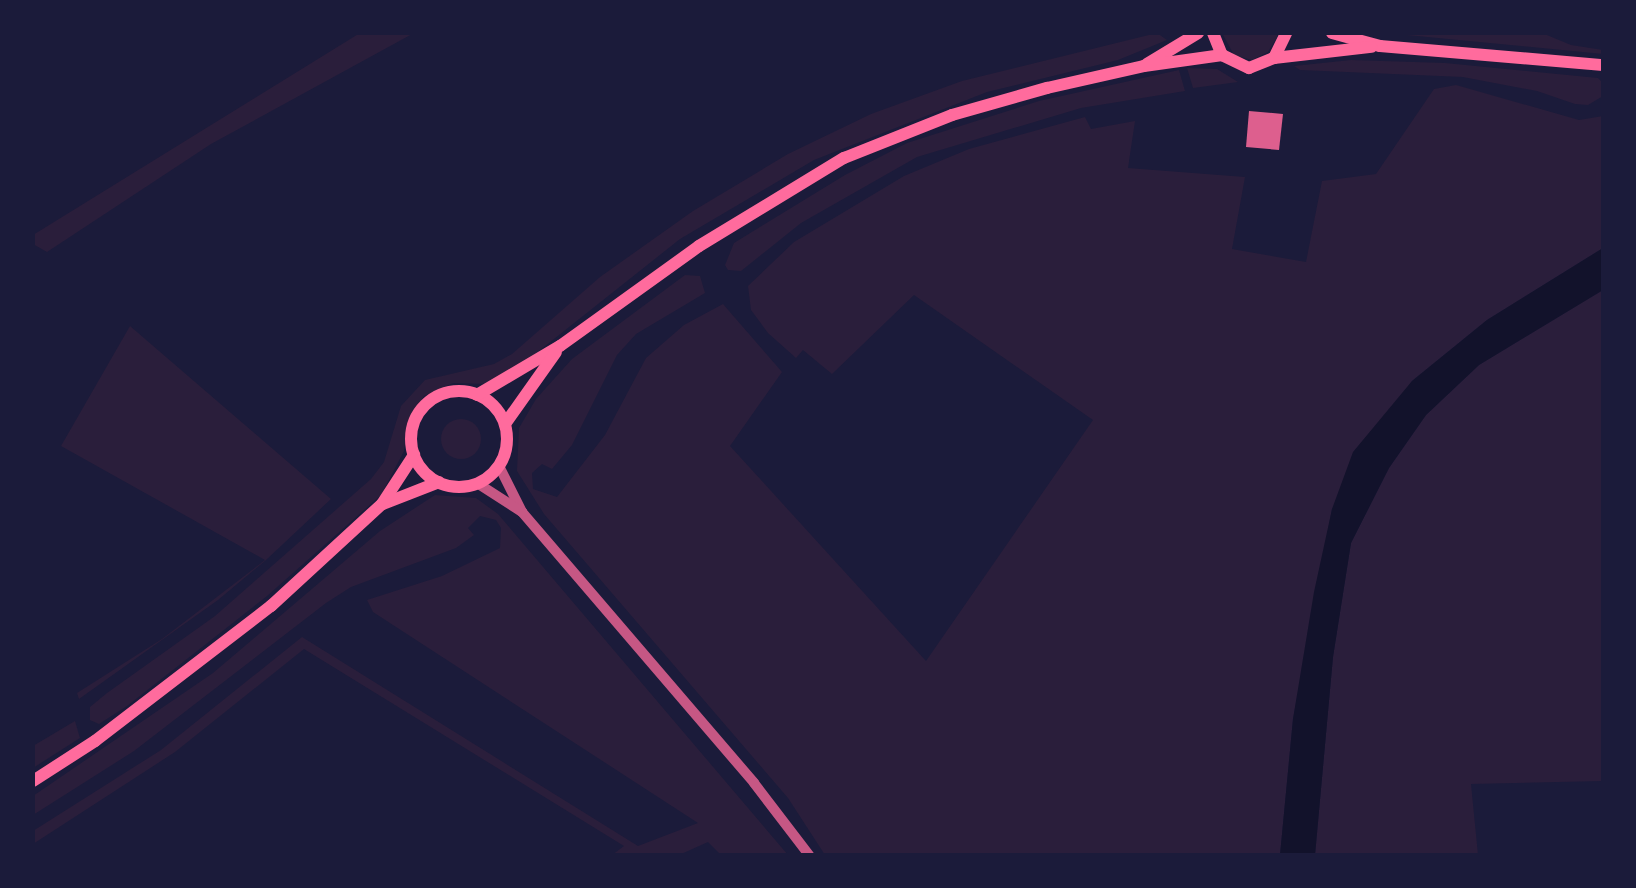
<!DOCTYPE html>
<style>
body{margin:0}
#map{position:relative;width:1636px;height:888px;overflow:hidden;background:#1b1b3a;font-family:"PT Sans Narrow",sans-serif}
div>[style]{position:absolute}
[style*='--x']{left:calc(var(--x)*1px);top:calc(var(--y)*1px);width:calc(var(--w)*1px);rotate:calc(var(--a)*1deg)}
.green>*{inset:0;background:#2a1e3b}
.round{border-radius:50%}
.water>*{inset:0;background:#12122b}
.building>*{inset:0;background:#dd5f8e}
.tertiary>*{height:10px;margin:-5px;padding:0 5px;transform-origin:5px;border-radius:5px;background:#c65784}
.primary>*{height:12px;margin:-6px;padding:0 6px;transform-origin:6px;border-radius:6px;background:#ff6b9d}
.primary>.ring{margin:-6px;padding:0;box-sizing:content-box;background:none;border:12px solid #ff6b9d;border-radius:50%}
span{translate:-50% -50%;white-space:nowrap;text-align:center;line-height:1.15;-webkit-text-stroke:7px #1b1b3a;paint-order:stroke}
.frame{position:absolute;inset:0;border:35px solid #1b1b3a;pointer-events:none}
</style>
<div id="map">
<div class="green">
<i style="clip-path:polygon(360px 33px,414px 33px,211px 144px,47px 252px,33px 244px,33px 235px)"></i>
<i style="clip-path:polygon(1157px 33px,1167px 40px,1118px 60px,987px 92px,814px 160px,680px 239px,530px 358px,487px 384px,453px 383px,424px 396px,407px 424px,404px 451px,381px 495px,267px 596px,127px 706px,99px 724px,90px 720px,90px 707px,107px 693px,215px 616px,371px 479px,384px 462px,401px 406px,425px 380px,494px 364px,512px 354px,600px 277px,693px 211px,788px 154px,871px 114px,962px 81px)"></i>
<i style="clip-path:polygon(1222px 33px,1277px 33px,1277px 37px,1268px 52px,1252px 60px,1234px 55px)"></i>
<i style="clip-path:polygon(1386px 33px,1542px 33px,1571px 45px,1603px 50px,1603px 54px)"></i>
<i style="clip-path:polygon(1351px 60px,1445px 63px,1598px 78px,1603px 83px,1603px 96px,1588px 105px,1575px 104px,1537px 91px,1463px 77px,1300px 70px,1294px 66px)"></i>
<i style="clip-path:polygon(1187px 68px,1217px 69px,1238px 82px,1193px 88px)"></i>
<i style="clip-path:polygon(1179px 70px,1185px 91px,1081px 108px,917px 157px,801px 223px,741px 271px,728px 270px,725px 265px,734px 243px,845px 175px,907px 143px,1039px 101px)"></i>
<i style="clip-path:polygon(1456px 85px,1579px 120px,1603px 116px,1603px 248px,1487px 320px,1412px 381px,1332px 509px,1293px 719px,1280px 855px,825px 855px,788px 798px,544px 514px,517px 471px,519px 428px,536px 399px,572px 359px,685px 275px,700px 276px,705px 293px,636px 334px,617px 355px,572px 445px,552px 469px,542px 464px,532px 473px,533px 489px,557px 497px,605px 435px,646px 358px,684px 325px,723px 304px,782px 372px,730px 446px,926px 661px,1093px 420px,914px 295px,832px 374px,803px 350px,796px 358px,768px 333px,751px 310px,748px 286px,794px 242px,904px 176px,969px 149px,1085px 117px,1091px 129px,1135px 121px,1128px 168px,1245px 177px,1232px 249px,1306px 262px,1322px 181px,1376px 174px,1434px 89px)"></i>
<i style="clip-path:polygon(1603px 290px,1603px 781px,1471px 784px,1478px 855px,1315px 855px,1333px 657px,1351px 543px,1389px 468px,1426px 415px,1479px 365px)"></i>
<i style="clip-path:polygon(130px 326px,331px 499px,266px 560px,218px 600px,79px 699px,77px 693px,162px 639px,265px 560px,61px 446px)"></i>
<i class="round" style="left:441px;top:419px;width:40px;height:40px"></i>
<i style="clip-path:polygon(435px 495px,476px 498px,498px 514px,788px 855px,721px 855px,708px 842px,679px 855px,612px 855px,624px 846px,304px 649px,175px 752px,33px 844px,33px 831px,161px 750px,302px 637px,638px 846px,698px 823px,373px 612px,367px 600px,442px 576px,500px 548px,501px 528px,496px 520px,480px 516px,468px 528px,474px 535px,456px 548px,351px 587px,326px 603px,134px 751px,33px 815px,33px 796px,213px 673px,380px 531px)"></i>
<i style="clip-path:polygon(75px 721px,80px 738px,33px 768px,33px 746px)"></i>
</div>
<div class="water">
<i style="clip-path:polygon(1603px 248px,1603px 290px,1479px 365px,1426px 415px,1389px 468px,1351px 543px,1333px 657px,1315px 855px,1280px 855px,1293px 719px,1314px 592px,1332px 509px,1353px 452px,1412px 381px,1487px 320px)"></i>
</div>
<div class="building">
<i style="clip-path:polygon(1249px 111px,1283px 114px,1279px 150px,1246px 147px)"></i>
</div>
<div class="tertiary">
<i style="--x:499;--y:466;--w:51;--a:63.4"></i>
<i style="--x:522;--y:512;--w:357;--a:49.4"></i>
<i style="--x:754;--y:783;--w:91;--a:52.6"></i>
<i style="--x:477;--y:483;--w:54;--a:32.8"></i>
</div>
<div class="primary">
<i style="--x:1213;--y:33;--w:24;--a:68"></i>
<i style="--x:1222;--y:55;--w:30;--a:26"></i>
<i style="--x:1249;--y:68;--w:27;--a:-22"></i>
<i style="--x:1274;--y:58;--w:28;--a:-64"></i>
<i style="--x:1332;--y:33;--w:50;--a:15.2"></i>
<i style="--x:1380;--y:46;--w:224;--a:4.9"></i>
<i style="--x:1274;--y:58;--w:98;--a:-6.5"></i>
<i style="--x:1147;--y:64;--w:60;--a:-31.3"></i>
<i class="ring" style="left:411px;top:391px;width:84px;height:84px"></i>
<i style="--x:477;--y:395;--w:96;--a:-30.6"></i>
<i style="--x:560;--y:346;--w:171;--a:-35.7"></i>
<i style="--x:699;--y:246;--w:170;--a:-31.3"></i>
<i style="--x:844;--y:158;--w:116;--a:-21.7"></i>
<i style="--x:952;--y:115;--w:99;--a:-15.9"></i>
<i style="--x:1047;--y:88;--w:99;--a:-12.8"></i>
<i style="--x:1144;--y:66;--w:79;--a:-8"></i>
<i style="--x:505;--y:424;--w:88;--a:-54.7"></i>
<i style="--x:383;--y:504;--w:60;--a:-21.4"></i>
<i style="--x:33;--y:781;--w:74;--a:-32.8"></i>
<i style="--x:95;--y:741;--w:222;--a:-37.5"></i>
<i style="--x:271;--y:606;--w:151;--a:-42.6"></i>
<i style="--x:382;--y:504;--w:59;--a:-56.9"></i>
</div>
<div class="frame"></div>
</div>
